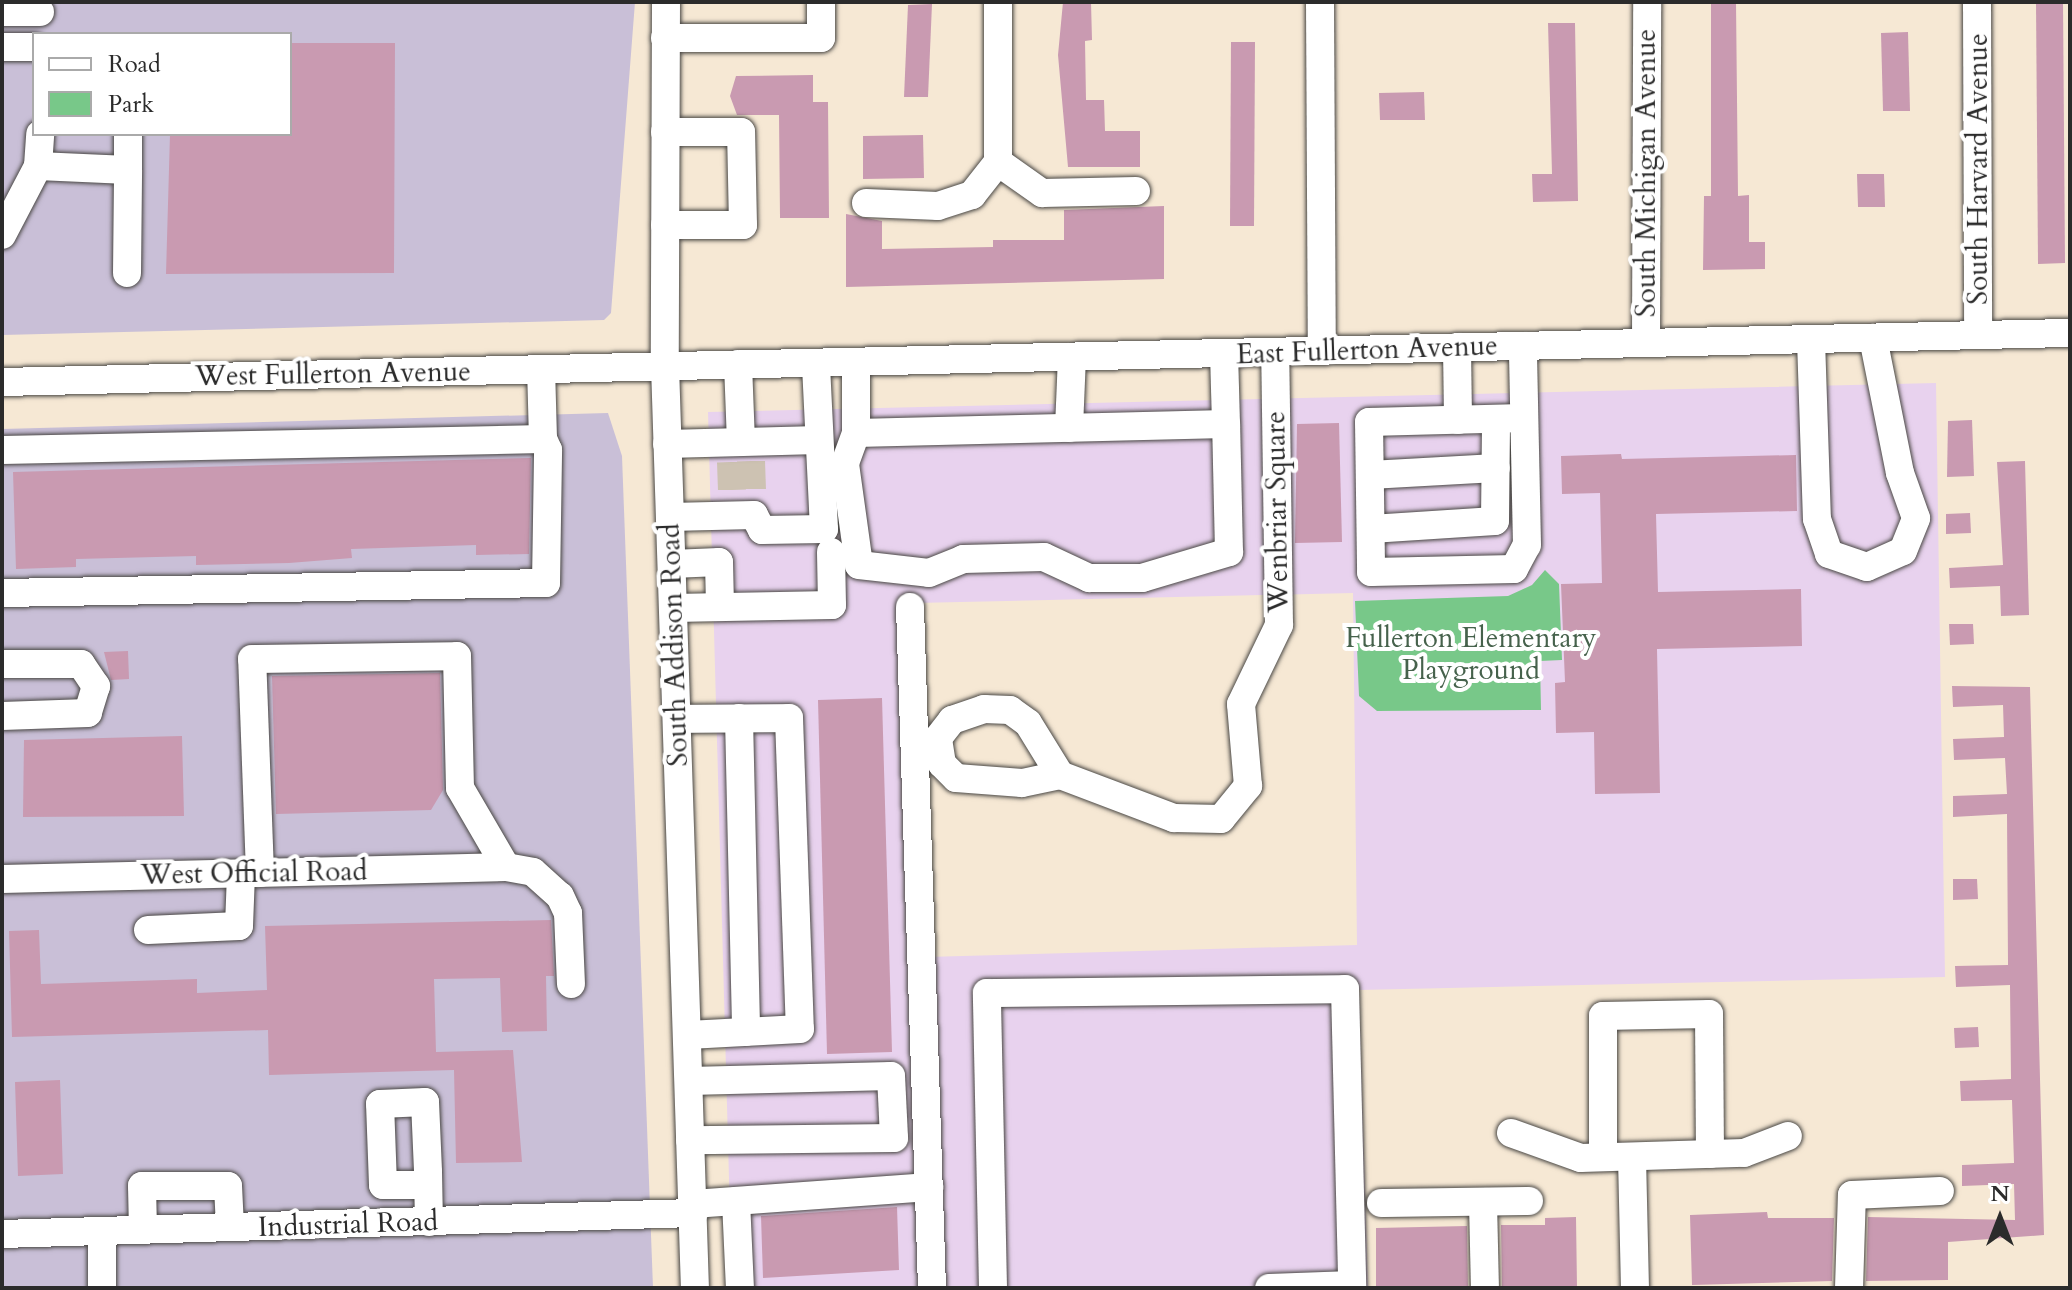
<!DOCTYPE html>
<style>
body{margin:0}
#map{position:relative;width:2072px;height:1290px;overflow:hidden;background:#f6e8d4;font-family:Cardo,serif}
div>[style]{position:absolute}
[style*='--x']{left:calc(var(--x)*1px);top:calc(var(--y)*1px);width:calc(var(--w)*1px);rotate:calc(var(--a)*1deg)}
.built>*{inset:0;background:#e8d2ee}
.industrial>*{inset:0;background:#c9bfd7}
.green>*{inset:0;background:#78c889}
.building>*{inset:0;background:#c99ab1}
.minor-tunnel>*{height:28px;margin-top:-14px;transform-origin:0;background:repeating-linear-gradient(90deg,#cdc2b2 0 28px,transparent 0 42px)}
.roads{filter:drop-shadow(0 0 2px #494744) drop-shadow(0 0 2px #494744)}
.minor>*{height:28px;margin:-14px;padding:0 14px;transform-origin:14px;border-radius:14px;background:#fff}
span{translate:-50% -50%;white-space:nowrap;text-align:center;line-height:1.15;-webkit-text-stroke:8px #fff;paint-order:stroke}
.street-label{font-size:28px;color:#2b2b2b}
.park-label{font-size:28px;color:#46624c}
.frame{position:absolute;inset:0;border:4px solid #2b2b2b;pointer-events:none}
.legend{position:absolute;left:32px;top:32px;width:260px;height:104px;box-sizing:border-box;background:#fff;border:2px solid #aaa;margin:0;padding:10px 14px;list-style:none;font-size:24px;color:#2b2b2b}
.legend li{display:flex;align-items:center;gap:16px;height:40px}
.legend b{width:40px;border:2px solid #aaa}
.north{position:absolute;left:1960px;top:1178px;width:80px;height:80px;-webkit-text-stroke:6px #fff;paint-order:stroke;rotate:0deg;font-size:22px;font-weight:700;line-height:32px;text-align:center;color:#2b2b2b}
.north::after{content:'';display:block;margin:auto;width:28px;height:36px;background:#2b2b2b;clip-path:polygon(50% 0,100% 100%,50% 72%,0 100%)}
</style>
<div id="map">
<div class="built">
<i style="clip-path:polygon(evenodd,1936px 383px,1945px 977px,1359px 990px,1368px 1288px,732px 1288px,708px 412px,1936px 383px,1353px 593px,1357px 945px,926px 957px,915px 603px,1353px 593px)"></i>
</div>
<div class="industrial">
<i style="clip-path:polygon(evenodd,2px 2px,635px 2px,611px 313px,604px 320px,2px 335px,2px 2px,34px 34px,290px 34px,290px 134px,34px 134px,34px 34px)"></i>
<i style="clip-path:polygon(608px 413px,622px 456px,653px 1288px,2px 1288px,2px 429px)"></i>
</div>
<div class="green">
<i style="clip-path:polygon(1545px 570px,1559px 584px,1562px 660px,1540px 661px,1541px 710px,1377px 711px,1359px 696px,1355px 601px,1508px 596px,1532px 585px)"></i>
</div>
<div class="building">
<i style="clip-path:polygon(1063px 2px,1091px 2px,1092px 40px,1085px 41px,1086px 100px,1104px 100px,1105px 131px,1140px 131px,1140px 167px,1068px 167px,1058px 55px)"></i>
<i style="clip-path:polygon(1711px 2px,1736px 2px,1738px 196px,1749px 195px,1749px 242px,1765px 242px,1765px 269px,1703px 270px,1704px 196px,1711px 196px)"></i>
<i style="clip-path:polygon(2036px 2px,2063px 2px,2065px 263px,2038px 264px)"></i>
<i style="clip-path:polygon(932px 4px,928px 97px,904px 97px,908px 5px)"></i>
<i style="clip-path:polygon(1548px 23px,1575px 23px,1578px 201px,1533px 202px,1532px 174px,1552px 174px)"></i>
<i style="clip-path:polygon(1908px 32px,1910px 111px,1883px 111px,1881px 33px)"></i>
<i style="clip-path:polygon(1231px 42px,1255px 42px,1254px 226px,1230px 226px)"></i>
<i style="clip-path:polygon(290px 43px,395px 43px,394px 273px,166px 274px,170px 134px,290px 134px)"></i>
<i style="clip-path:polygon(813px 75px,813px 102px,828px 102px,829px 218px,780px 218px,779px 115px,737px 115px,730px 96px,736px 76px)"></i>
<i style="clip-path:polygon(1424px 92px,1425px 120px,1380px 120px,1379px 93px)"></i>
<i style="clip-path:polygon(923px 135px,924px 178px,863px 179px,863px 136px)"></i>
<i style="clip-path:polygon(1857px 174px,1884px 174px,1885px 207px,1858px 207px)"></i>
<i style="clip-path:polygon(1164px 206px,1164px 279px,846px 287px,846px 214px,882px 221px,882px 249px,993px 247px,993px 240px,1064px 240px,1064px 210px)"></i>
<i style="clip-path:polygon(1972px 420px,1974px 476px,1947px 477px,1948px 421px)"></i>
<i style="clip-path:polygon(1339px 423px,1342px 542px,1295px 543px,1297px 424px)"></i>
<i style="clip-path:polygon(1621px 454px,1622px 459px,1796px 455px,1797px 511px,1656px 514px,1658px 592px,1801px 589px,1802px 646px,1657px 649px,1660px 793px,1595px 794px,1594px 732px,1556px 733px,1555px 683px,1565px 682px,1561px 584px,1602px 583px,1600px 493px,1562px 494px,1561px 456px)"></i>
<i style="clip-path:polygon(531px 458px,529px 554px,476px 555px,476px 545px,351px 549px,352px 558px,289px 563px,196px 565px,196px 556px,76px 559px,76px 567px,16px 569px,13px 472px)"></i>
<i style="clip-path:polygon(2025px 461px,2029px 615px,2001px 616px,2000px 586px,1950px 588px,1949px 568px,2003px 565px,1997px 462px)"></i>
<i style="clip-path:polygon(1970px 513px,1971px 533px,1946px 534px,1946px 514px)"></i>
<i style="clip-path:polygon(1949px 624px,1973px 624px,1974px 644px,1950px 645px)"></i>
<i style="clip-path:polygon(128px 651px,129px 679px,111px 680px,104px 652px)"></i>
<i style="clip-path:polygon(440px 673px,443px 790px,431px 810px,276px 814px,272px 676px)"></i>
<i style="clip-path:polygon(1952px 686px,2030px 687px,2044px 1235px,1948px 1242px,1948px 1280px,1866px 1281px,1868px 1217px,2015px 1220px,2014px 1184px,1962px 1186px,1962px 1165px,2014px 1163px,2012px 1100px,1961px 1101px,1960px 1081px,2011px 1079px,2010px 985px,1956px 987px,1955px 966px,2008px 965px,2007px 814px,1953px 817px,1953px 796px,2007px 794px,2005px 758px,1954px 760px,1953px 739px,2004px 737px,2003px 705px,1953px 707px)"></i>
<i style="clip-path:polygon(882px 698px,892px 1052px,827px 1054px,818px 700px)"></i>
<i style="clip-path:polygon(182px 736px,184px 816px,23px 817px,24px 740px)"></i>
<i style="clip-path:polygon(1953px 879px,1977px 879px,1978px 899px,1953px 900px)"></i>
<i style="clip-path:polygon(551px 920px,554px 976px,546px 976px,547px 1031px,502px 1032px,500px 978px,434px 979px,436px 1052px,513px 1050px,522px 1162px,456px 1163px,454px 1070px,269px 1075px,268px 1030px,12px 1037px,9px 931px,39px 930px,41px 984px,197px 979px,197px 993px,267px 990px,265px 926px)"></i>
<i style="clip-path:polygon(1978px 1027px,1979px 1047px,1955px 1048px,1954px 1028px)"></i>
<i style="clip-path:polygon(60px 1080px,63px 1174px,18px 1176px,15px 1082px)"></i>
<i style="clip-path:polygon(897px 1207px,899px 1270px,763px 1278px,761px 1216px)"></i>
<i style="clip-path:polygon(1767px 1212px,1768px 1218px,1834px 1218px,1832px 1281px,1692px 1285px,1690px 1215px)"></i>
<i style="clip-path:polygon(1576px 1217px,1577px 1287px,1502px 1288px,1501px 1225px,1545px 1225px,1545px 1218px)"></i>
<i style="clip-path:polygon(1467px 1226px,1468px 1288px,1376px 1288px,1376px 1228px)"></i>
</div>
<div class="minor-tunnel">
<i style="--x:751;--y:461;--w:29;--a:88"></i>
<i style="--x:731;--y:462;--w:28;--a:88"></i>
</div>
<div class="roads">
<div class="minor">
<i style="--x:666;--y:2;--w:364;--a:90.2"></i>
<i style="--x:665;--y:366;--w:922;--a:88.14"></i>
<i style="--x:998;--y:2;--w:160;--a:90"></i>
<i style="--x:1320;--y:2;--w:348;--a:89.7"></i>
<i style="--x:1977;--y:2;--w:333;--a:89.8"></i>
<i style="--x:2;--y:12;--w:38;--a:0"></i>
<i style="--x:665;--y:38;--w:156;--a:0"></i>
<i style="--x:821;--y:38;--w:36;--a:-90"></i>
<i style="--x:2;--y:47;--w:32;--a:0"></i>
<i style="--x:998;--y:162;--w:54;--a:35.2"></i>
<i style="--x:1042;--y:193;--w:94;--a:-1.2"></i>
<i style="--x:38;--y:166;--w:90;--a:2.5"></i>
<i style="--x:128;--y:170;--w:36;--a:-90"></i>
<i style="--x:866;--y:203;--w:72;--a:2.4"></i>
<i style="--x:938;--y:206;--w:36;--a:-18"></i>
<i style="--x:972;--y:195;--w:42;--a:-51.8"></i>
<i style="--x:665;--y:225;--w:78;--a:0"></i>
<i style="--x:743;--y:225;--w:93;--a:-91.2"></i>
<i style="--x:741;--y:132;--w:76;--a:180"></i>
<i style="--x:2;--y:235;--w:78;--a:-62.4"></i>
<i style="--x:38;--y:166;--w:32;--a:-86"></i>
<i style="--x:127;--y:273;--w:103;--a:-89.4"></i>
<i style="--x:1811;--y:340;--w:179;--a:88.1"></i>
<i style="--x:1817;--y:519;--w:37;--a:71"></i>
<i style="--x:1829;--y:554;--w:40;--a:18.9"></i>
<i style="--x:1867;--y:567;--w:39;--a:-24"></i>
<i style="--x:1903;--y:551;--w:35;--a:-68"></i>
<i style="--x:1916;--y:518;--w:48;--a:-109.6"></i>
<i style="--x:1900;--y:473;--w:138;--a:-101.3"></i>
<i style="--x:1646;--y:343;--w:341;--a:-89.8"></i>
<i style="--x:1457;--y:347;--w:73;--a:89.2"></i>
<i style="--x:856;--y:362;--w:71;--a:90"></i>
<i style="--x:856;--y:433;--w:370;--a:-1.4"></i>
<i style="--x:1226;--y:424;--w:70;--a:-91.6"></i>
<i style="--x:738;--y:364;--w:78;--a:87.8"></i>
<i style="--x:2;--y:382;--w:2069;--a:-1.36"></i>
<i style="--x:1523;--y:418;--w:154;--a:178.5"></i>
<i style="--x:1369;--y:422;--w:150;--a:89.2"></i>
<i style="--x:1371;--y:572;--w:143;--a:-1.2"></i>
<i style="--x:1514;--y:569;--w:27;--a:-62"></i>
<i style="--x:1527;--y:545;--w:199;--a:-91.2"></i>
<i style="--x:1069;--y:428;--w:71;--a:-87.6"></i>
<i style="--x:856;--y:433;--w:33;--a:110"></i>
<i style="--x:845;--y:464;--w:102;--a:82.1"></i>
<i style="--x:859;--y:565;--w:70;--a:6.5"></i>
<i style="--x:929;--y:573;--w:37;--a:-22"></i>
<i style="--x:963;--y:559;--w:81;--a:-1.4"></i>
<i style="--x:1044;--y:557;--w:50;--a:25"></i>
<i style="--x:1089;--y:578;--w:53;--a:0"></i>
<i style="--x:1142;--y:578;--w:91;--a:-16.6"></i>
<i style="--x:1229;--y:552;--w:128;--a:-91.3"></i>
<i style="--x:667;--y:444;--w:152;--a:-1.5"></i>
<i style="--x:2;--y:450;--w:541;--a:-1.16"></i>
<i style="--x:1370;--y:475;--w:126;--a:-3.2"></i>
<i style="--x:670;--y:517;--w:84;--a:-1.4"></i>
<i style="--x:754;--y:515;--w:17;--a:62"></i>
<i style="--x:762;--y:530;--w:62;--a:-0.9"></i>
<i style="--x:824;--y:529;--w:166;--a:-92.8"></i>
<i style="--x:1371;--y:529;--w:124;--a:-3.7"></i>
<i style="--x:1495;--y:521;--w:102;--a:-89.4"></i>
<i style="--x:672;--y:564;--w:47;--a:-2.4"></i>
<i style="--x:719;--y:562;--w:45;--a:88.7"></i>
<i style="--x:2;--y:593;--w:544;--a:-1.05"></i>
<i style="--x:546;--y:583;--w:133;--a:-89.1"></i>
<i style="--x:548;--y:450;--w:12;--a:-114"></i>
<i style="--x:543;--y:439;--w:70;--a:-91.6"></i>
<i style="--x:910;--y:607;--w:681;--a:88.15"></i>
<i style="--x:673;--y:608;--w:159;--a:-1.1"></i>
<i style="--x:832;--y:605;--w:53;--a:-91.1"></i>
<i style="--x:2;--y:664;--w:79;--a:0"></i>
<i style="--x:81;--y:664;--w:27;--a:56"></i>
<i style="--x:96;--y:686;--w:28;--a:107"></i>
<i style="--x:88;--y:713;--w:86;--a:178"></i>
<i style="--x:984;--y:709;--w:26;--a:2"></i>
<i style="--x:1010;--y:710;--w:22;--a:36"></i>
<i style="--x:1028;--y:723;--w:61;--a:58.4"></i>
<i style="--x:1060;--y:775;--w:39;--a:168"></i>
<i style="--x:1022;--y:783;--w:66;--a:-175.7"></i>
<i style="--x:956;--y:778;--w:20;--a:-135"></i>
<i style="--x:942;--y:764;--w:26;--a:-99"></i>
<i style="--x:938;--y:738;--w:23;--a:-52"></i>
<i style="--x:952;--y:720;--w:34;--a:-19"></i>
<i style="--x:739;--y:718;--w:314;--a:88.7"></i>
<i style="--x:677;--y:719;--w:112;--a:-0.5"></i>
<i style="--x:789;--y:718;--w:311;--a:88"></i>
<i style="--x:800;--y:1029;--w:112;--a:176.9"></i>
<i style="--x:1060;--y:775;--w:122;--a:20.7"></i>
<i style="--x:1174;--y:818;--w:47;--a:1.2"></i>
<i style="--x:1221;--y:819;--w:43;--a:-50.7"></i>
<i style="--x:1248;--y:786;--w:82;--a:-94.9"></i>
<i style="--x:1241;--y:704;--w:88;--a:-64.3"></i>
<i style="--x:1279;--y:625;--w:272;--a:-90.8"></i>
<i style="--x:260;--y:873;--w:214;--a:-92.1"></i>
<i style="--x:252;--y:659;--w:205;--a:-0.8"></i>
<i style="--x:457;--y:656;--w:132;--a:88.7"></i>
<i style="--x:460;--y:788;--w:91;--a:59.8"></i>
<i style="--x:2;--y:879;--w:504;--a:-1.36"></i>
<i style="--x:506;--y:867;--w:27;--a:10"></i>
<i style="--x:533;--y:872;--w:36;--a:42"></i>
<i style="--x:560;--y:896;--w:19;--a:65"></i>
<i style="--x:568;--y:913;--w:71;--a:87.6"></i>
<i style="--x:148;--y:930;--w:91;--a:-2.5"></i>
<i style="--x:239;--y:926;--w:53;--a:-87.8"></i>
<i style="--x:689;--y:1081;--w:202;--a:-1.4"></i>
<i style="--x:891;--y:1076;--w:62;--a:87.2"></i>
<i style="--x:894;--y:1138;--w:204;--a:179.4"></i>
<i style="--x:1511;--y:1133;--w:74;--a:19.7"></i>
<i style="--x:1581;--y:1158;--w:163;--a:-1.8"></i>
<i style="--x:1744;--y:1153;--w:47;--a:-21.1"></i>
<i style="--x:1603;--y:1157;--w:141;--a:-90"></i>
<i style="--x:1603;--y:1016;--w:106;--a:-1.1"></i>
<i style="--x:1709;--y:1014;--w:140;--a:89.6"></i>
<i style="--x:1632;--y:1157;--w:131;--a:88.7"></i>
<i style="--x:428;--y:1185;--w:45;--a:180"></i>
<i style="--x:383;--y:1185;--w:81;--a:-92.1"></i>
<i style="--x:380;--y:1104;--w:45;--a:-2.5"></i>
<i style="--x:425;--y:1102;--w:70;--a:87.5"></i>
<i style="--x:428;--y:1172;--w:50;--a:88.9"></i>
<i style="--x:736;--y:1201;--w:87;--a:87.4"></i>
<i style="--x:1483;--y:1202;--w:86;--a:88.7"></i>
<i style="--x:1381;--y:1203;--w:148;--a:-0.8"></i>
<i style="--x:693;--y:1204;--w:237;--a:-4.1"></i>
<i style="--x:143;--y:1230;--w:44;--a:-91.3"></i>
<i style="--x:142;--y:1186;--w:86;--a:0"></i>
<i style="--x:228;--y:1186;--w:41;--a:87.2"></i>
<i style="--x:2;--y:1234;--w:692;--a:-1.74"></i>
<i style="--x:102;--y:1288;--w:57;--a:-90"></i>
<i style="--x:993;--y:1288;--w:295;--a:-91.2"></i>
<i style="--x:987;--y:993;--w:358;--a:-0.6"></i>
<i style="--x:1345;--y:989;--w:296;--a:88.6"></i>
<i style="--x:1352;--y:1285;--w:83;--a:177.9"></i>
<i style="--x:1849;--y:1288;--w:93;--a:-88.2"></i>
<i style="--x:1852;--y:1195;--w:88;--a:-2.6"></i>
</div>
</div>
<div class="street-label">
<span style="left:1978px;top:169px;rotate:-90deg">South Harvard Avenue</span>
<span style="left:1646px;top:173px;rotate:-90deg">South Michigan Avenue</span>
<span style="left:1367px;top:350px;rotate:-2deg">East Fullerton Avenue</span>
<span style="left:333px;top:374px;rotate:-1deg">West Fullerton Avenue</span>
<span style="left:1277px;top:512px;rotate:-91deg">Wenbriar Square</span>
<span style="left:674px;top:645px;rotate:-92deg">South Addison Road</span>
<span style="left:254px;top:873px;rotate:-1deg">West Official Road</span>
<span style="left:348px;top:1224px;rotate:-2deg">Industrial Road</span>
</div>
<div class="park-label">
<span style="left:1471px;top:654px">Fullerton Elementary<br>Playground</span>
</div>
<div class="frame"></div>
<ul class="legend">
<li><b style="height:10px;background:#fff"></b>Road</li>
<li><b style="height:22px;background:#78c889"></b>Park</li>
</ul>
<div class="north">N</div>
</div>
